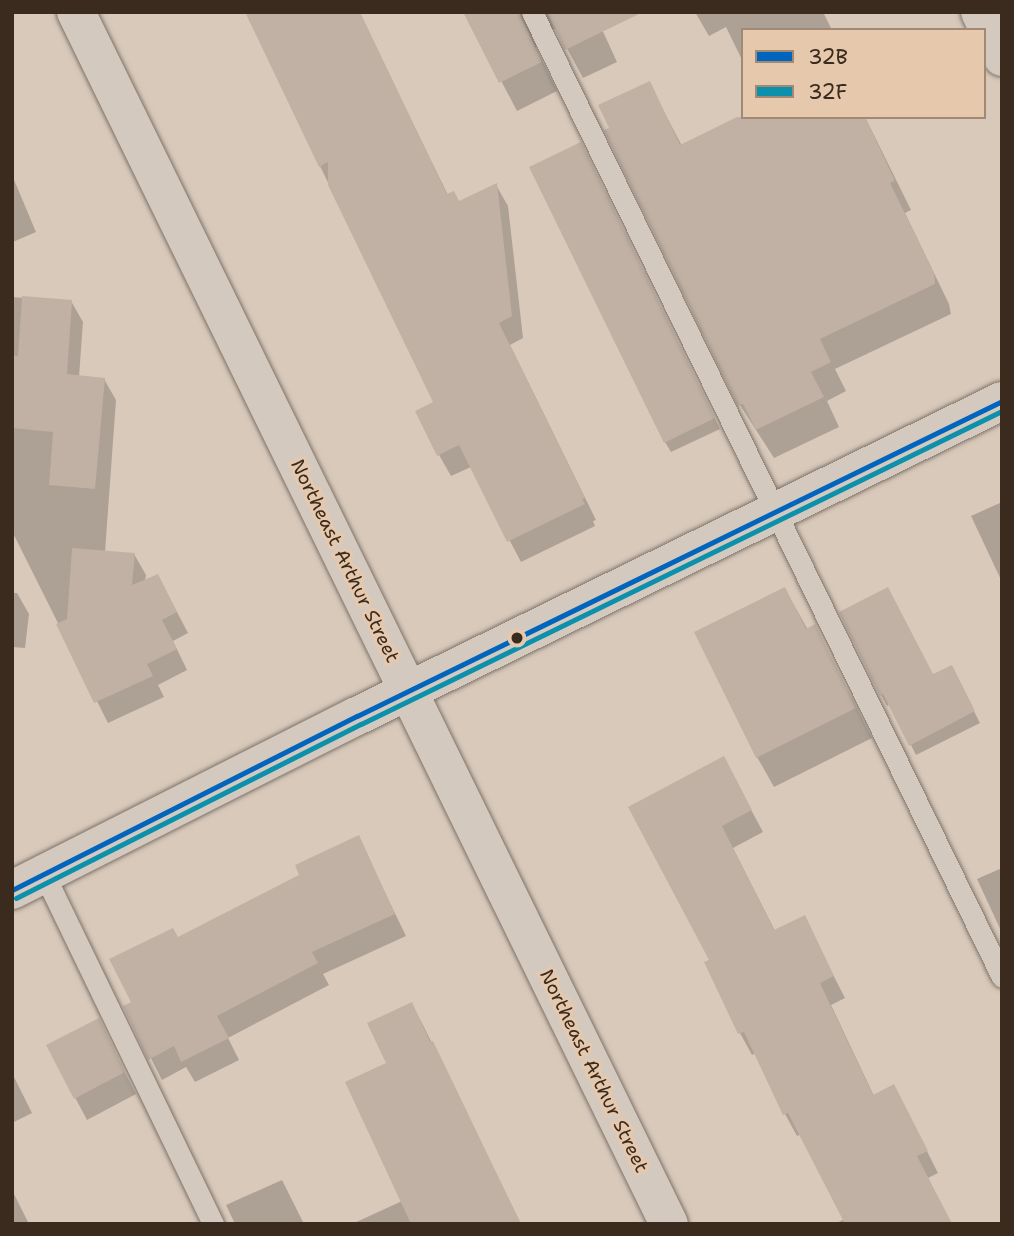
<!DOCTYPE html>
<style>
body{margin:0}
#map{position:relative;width:1014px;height:1236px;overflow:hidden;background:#d9c9ba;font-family:"Shantell Sans",sans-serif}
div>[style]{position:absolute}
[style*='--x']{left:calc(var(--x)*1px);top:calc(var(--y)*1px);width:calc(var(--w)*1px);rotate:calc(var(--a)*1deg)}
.shadow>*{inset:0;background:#0003}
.building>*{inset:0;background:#c1b0a4}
.roads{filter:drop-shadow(0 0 2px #7d7369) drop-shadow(0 0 2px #7d7369)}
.lane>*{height:21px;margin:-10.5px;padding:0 10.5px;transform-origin:10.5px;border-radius:10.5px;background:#d4c9bf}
.street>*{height:38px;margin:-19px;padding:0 19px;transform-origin:19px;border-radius:19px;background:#d4c9bf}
.secondary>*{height:38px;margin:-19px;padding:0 19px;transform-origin:19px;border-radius:19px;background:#d4c9bf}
.bus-1>*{height:5px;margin:-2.5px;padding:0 2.5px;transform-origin:2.5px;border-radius:2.5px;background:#0065bd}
.bus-2>*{height:5px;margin:-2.5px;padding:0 2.5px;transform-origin:2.5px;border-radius:2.5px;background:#0c90ab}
.dots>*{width:19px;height:19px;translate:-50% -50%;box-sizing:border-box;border:4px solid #e6c9ad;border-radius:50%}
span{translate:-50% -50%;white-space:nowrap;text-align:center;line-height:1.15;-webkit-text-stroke:6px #e6c9ad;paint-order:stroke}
.street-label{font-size:19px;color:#3b2a1e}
.frame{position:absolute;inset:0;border:14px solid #3b2a1e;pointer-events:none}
.legend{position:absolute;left:741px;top:28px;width:245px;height:91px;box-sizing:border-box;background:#e6c9ad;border:2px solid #a28974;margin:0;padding:9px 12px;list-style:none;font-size:21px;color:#3b2a1e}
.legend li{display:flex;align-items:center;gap:14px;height:35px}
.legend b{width:35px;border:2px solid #a28974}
</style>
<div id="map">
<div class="shadow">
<i style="clip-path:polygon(465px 12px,594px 12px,617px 62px,583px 78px,557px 30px,550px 28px,538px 33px,536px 48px,557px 91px,517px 111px)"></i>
<i style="clip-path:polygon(695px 12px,823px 12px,832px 30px,743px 30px,743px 62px,726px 27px,709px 36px)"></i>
<i style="clip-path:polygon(359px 14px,448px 195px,459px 203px,496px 185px,508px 206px,523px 338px,510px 345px,596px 520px,593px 521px,595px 526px,521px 562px,471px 467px,451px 476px,439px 455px,435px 403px,320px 166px)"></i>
<i style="clip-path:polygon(649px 83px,682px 146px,743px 116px,865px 117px,911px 210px,905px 213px,949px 304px,951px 314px,835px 369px,846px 391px,827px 401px,839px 427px,774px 458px,740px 405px,607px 131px)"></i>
<i style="clip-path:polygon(586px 155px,720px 429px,671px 452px,665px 442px)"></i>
<i style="clip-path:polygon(12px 175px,36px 232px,13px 242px,12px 248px)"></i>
<i style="clip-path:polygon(12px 297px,71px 301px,83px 322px,79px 377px,104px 379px,116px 400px,105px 552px,134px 554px,146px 575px,145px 581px,158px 576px,188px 633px,173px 641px,187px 670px,158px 685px,164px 697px,108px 723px,12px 531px)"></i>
<i style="clip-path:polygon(1002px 502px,1002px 582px,971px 516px)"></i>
<i style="clip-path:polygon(785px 589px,808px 630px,815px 626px,872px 738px,774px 787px,757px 757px)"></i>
<i style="clip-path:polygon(12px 593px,17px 593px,29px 614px,25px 648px,12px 647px)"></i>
<i style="clip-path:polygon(841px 613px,933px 676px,957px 678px,980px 723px,916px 755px,890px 704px,887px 706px,881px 695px)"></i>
<i style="clip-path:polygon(735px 780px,763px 832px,733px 848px,775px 931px,804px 918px,845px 998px,831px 1005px,874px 1096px,905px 1108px,938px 1173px,928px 1178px,952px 1224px,835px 1224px,844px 1219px,801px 1134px,797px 1136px,785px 1114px,756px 1053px,752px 1055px,740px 1033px,712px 961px,631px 808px)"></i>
<i style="clip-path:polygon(358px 837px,406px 936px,323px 974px,329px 985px,228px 1038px,239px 1060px,195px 1082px,186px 1067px,162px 1080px,125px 1007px,133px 1003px,178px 939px,302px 875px)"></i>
<i style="clip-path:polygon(1002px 868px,1002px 933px,977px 879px)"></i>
<i style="clip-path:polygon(411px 1004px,422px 1023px,521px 1224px,352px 1224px,402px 1201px,388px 1064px)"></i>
<i style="clip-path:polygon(98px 1021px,136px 1094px,87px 1120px,48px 1046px)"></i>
<i style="clip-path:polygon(12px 1073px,32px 1113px,12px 1123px)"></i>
<i style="clip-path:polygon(282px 1180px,304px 1224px,235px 1224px,226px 1205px)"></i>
<i style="clip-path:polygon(12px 1190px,29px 1224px,12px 1224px)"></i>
</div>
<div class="building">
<i style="clip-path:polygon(245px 12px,360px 12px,447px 194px,454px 191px,459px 201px,497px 183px,512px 316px,499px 323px,585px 498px,582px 499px,585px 504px,507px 542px,459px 445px,437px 456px,415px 411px,433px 402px,328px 185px,328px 162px,319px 167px)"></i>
<i style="clip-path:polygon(463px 12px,519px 12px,542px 62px,499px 83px)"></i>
<i style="clip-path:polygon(547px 12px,643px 12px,565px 50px)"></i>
<i style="clip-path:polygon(650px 81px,680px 145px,737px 117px,865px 117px,895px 181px,890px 183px,934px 273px,935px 284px,820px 339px,831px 362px,811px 372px,824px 397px,756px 430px,743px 404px,738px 406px,604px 130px,609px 128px,598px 105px)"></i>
<i style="clip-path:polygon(581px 142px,715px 418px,664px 443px,529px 167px)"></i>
<i style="clip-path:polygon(22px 296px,72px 300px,67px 374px,105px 378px,95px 489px,49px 485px,53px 432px,12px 428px,12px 355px,18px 356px)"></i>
<i style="clip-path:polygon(72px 548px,135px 553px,132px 585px,158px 574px,177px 612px,162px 620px,177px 649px,147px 664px,153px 676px,94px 703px,56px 624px,67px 619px)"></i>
<i style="clip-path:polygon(785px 587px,806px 629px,815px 624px,856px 708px,756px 758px,694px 632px)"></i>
<i style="clip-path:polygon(888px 587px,933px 674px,952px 665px,975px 711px,909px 746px,883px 694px,880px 696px,839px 612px)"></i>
<i style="clip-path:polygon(724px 756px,752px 810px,722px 826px,774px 930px,805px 915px,834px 976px,820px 983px,873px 1095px,894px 1084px,928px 1151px,917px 1156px,952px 1224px,845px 1224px,788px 1113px,783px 1115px,744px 1032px,738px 1034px,704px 962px,709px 960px,628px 807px)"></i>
<i style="clip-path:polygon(359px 835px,395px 914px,312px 952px,318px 963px,217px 1016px,229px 1038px,181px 1062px,174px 1046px,148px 1060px,123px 1006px,131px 1002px,109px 959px,173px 928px,178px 937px,299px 875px,295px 865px)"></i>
<i style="clip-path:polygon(412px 1002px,430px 1042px,433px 1041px,521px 1224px,411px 1224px,345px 1082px,386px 1063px,367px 1023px)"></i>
<i style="clip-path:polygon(99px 1018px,125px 1072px,74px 1099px,46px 1045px)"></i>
</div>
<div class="roads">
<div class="lane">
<i style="--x:532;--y:12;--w:1073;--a:64.03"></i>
<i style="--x:44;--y:874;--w:389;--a:64.2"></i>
</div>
<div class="street">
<i style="--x:76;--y:12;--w:1349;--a:63.93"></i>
<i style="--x:980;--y:12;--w:50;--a:63.9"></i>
</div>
<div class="secondary">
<i style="--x:12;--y:890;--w:386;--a:-26.8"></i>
<i style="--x:357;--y:716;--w:718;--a:-26.03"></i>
</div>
</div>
<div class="bus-1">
<i style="--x:12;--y:890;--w:386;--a:-26.8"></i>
<i style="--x:357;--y:716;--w:718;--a:-26.03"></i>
</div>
<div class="bus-2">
<i style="--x:16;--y:898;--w:386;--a:-26.8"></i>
<i style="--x:361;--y:724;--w:713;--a:-26.03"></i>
</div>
<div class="dots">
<i style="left:517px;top:638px;background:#3b2a1e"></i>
</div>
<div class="street-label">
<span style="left:345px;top:561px;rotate:64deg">Northeast Arthur Street</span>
<span style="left:594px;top:1071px;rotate:64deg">Northeast Arthur Street</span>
</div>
<div class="frame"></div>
<ul class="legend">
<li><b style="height:9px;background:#0065bd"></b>32B</li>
<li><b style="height:9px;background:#0c90ab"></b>32F</li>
</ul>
</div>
